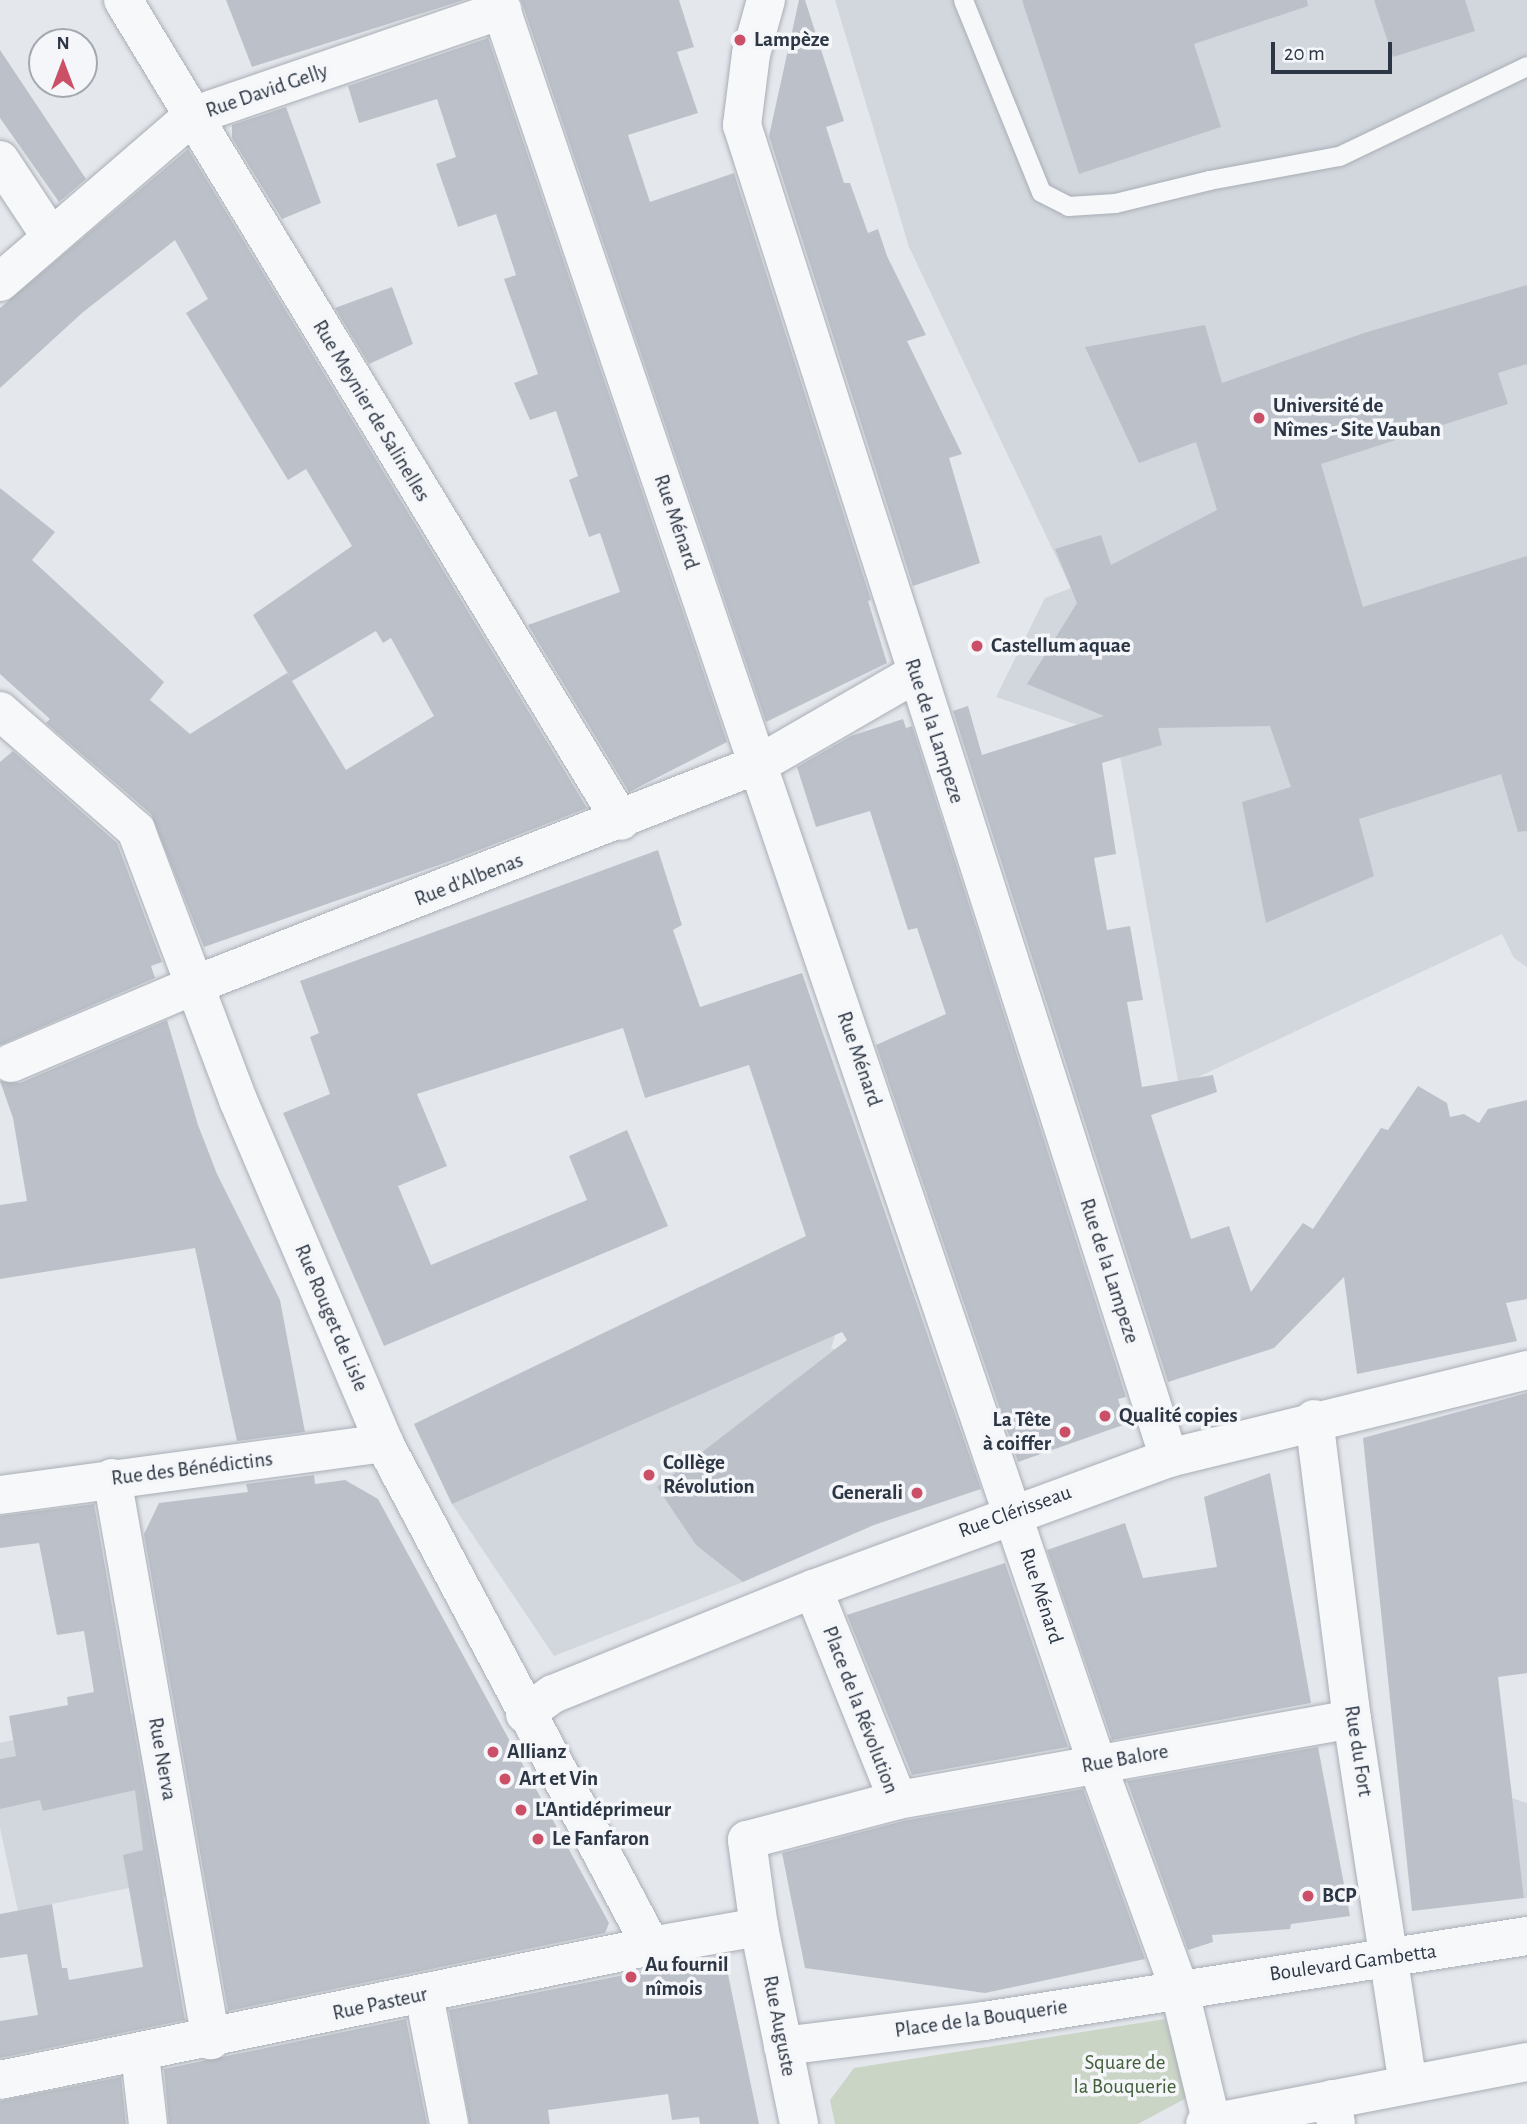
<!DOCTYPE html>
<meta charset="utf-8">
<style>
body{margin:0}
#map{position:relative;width:1527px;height:2124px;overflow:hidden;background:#e4e7ec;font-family:"Alegreya Sans",sans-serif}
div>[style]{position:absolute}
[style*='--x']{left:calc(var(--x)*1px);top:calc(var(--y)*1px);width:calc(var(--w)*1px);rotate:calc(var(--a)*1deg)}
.built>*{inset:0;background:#d2d7dd}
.green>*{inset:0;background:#cad5c6}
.building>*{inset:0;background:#bcc1c9}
.roads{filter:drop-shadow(0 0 2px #a9aeb6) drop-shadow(0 0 2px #a9aeb6)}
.service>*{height:19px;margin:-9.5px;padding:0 9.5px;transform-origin:9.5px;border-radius:9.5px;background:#f7f8fa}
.minor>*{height:38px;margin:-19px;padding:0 19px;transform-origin:19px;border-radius:19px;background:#f7f8fa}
.tertiary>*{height:38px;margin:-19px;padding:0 19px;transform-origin:19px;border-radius:19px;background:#f7f8fa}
.dots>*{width:19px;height:19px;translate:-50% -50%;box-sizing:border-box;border:4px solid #f4f6f9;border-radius:50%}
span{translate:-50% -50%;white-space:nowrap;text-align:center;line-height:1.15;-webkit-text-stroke:7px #f4f6f9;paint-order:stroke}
.poi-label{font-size:21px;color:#2c3644;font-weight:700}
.left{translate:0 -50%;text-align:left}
.right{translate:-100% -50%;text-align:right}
.street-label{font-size:21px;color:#2c3644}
.park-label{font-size:21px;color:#425f3a}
.north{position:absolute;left:28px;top:28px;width:70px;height:70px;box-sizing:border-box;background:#f4f6f9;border:2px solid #a4a9b1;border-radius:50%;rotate:0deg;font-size:19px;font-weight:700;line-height:28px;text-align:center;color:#2c3644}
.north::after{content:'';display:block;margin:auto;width:24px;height:32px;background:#cb4f67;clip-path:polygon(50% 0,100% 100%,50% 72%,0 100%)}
.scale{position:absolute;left:1271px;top:42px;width:121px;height:32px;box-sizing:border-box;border:4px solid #2c3644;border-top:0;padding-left:9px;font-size:21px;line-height:24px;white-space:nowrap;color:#2c3644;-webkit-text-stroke:5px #f4f6f9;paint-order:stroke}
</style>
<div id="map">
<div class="built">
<i style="clip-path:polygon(835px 0,1527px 0,1527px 967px,1514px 958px,1502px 934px,1179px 1086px,1115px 728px,1095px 731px,996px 697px,1045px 598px,1071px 588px,909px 247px)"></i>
<i style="clip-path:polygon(788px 1245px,807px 1287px,836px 1333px,831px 1348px,844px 1353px,743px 1582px,554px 1656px,452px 1504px,414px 1424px,556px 1356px,560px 1365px,586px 1353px,582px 1343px,701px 1286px,705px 1295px,727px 1274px)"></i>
<i style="clip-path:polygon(137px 1713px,169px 1896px,133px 1903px,129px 1888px,18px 1911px,0 1828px,0 1743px)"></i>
<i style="clip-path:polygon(1512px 1798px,1527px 1803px,1527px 1898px,1524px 1898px)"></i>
</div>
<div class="green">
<i style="clip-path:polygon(1165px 2019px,1190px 2096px,1138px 2124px,835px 2124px,830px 2100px,854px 2068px)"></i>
</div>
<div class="building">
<i style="clip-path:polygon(226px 0,464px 0,252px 67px)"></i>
<i style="clip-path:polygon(521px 0,679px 0,694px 47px,677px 52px,698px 113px,628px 135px,650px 202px,734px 173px,871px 600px,868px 601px,887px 663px,766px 722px)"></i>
<i style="clip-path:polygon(799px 0,805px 0,844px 121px,826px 127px,844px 183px,850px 183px,868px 233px,878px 229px,887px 256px,926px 335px,907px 341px,962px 454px,949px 458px,980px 563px,913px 586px,769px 136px)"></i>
<i style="clip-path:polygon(1022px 0,1307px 0,1308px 6px,1194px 44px,1221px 127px,1079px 174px)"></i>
<i style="clip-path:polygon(1374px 0,1465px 0,1475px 31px,1393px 57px)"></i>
<i style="clip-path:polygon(488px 38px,727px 742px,629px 792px,528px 625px,620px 592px,600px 533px,589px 537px,569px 480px,578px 476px,556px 411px,530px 420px,514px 383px,538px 374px,504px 279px,516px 275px,496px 214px,458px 227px,436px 164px,456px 157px,437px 99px,359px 123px,348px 86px)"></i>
<i style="clip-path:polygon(0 50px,86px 179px,59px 202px,0 118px)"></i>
<i style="clip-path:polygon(286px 107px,321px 203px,282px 219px,232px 138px,232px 125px)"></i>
<i style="clip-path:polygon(evenodd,188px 149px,587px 808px,453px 860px,204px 947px,151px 814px,46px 723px,50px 719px,0 674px,0 488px,55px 532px,32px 560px,164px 682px,150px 700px,190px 734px,287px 673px,290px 677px,253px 615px,352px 546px,306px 469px,288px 480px,186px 313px,208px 299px,175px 240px,82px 313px,0 388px,0 308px,188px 149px,376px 631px,383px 643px,391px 638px,434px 716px,346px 770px,292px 681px,376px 631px)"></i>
<i style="clip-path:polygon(1527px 285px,1527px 364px,1498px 373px,1508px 404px,1321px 464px,1363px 607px,1527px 556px,1527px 831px,1518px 832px,1501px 774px,1359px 819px,1374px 876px,1266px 923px,1242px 802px,1291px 787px,1270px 726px,1158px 728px,1162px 745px,1102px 763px,1116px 854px,1094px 858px,1107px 930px,1130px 926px,1143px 1000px,1127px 1002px,1142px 1087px,1213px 1075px,1217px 1092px,1151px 1115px,1191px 1239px,1229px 1226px,1251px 1292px,1303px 1223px,1313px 1229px,1381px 1128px,1388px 1130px,1418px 1086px,1447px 1103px,1450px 1117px,1464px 1114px,1479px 1123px,1488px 1109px,1527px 1100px,1527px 1299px,1506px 1303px,1517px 1341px,1357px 1374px,1344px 1277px,1274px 1348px,1168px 1382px,953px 711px,968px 706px,982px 755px,1104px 716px,1027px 684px,1077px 603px,1055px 549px,1101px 535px,1111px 565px,1217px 510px,1196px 442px,1139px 463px,1085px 347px,1205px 325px,1222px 383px,1364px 333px)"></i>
<i style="clip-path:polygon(392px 287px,413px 344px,369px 364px,335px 308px)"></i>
<i style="clip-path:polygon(903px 719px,906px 728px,912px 726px,1126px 1397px,1118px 1399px,1126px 1424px,1018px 1462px,876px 1045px,946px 1014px,917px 928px,908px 930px,870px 811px,816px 827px,797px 767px,851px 736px)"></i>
<i style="clip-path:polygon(13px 751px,117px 843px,162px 962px,151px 966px,155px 978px,0 1045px,0 762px)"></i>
<i style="clip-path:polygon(658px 850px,682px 925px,673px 930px,700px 1007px,802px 973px,981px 1489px,874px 1525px,743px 1582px,696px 1545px,657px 1487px,847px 1340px,842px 1332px,452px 1504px,414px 1424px,806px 1236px,749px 1065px,645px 1098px,623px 1028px,417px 1094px,447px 1166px,398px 1186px,431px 1265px,587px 1200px,569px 1156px,627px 1130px,668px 1226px,384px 1346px,283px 1113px,330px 1094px,310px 1037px,319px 1033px,300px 981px)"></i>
<i style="clip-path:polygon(167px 1020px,198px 1125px,217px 1174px,280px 1300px,305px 1432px,237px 1441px,195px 1248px,0 1279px,0 1205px,27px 1201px,13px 1118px,0 1081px,20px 1083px)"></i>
<i style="clip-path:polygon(1527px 1393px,1527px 1673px,1498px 1677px,1524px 1898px,1412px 1911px,1363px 1438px)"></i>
<i style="clip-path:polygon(1270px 1473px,1311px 1703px,1112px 1740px,1047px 1550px,1125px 1523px,1143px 1578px,1217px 1567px,1204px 1497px)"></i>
<i style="clip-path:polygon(314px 1475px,315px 1484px,345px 1480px,378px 1499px,609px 1923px,605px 1933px,228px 2011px,144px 1534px,159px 1503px,248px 1492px,246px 1484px)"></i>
<i style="clip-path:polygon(94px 1504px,185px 2020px,0 2058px,0 2021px,38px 2015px,27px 1954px,0 1958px,0 1914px,52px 1904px,62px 1968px,67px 1968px,69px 1980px,143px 1967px,123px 1855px,143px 1850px,135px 1790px,43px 1811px,40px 1800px,0 1809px,0 1759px,16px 1756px,9px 1716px,68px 1705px,67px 1697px,94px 1692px,84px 1631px,57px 1635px,39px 1543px,0 1548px,0 1516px)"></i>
<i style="clip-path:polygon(1005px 1563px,1068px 1747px,912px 1775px,847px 1615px)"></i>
<i style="clip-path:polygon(1318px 1747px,1350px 1916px,1291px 1924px,1290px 1929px,1212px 1935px,1213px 1942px,1188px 1950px,1127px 1781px)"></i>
<i style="clip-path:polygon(1083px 1789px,1145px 1959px,985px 1993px,805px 1968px,782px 1853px,903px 1821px)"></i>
<i style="clip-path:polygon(724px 1955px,759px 2124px,700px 2124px,699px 2117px,672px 2120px,668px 2094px,548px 2110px,550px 2124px,470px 2124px,449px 2010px)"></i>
<i style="clip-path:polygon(406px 2019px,427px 2124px,169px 2124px,164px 2069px)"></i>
<i style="clip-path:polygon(121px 2077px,126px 2124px,0 2124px,0 2101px)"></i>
</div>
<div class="roads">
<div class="service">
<i style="--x:963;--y:0;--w:207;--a:67.9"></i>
<i style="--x:1041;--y:192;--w:30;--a:27"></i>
<i style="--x:1068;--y:206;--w:47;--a:-3.7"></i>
<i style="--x:1115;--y:203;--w:97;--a:-13.7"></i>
<i style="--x:1209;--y:180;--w:132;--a:-10.5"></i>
<i style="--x:1339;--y:156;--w:208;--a:-25.6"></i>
</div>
<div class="minor">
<i style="--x:123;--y:0;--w:960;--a:58.76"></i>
<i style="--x:498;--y:0;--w:1863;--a:71.24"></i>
<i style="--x:1097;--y:1764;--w:239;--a:69.9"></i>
<i style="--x:1179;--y:1988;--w:136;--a:76.4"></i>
<i style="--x:766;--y:0;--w:56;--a:105.5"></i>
<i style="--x:751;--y:54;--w:72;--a:97.2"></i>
<i style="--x:742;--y:125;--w:1400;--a:72.24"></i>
<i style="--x:0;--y:160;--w:92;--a:56.5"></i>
<i style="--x:0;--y:282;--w:254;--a:-40.8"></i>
<i style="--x:192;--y:116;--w:328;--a:-18.9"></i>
<i style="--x:11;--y:1063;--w:202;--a:-23"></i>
<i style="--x:197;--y:984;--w:604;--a:-21.38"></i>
<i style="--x:759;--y:764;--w:180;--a:-30"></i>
<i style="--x:1314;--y:1419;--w:302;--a:82.8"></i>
<i style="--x:1352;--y:1719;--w:368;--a:81.3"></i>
<i style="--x:112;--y:1478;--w:571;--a:80.01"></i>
<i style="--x:0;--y:1495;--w:388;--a:-7.7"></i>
<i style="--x:813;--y:1589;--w:227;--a:68.1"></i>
<i style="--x:525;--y:1714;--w:34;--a:-36"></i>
<i style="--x:553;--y:1694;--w:280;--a:-22"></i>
<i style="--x:813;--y:1589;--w:379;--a:-20.2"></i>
<i style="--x:1169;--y:1458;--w:369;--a:-13.8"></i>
<i style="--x:759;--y:1927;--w:88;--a:-97.9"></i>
<i style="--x:747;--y:1840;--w:156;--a:-14.8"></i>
<i style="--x:898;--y:1800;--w:461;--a:-10.1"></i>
<i style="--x:424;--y:1995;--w:131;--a:79"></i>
<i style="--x:783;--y:2046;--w:203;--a:-7.1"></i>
<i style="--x:984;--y:2021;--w:550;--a:-8.9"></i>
<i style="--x:140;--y:2054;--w:70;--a:83.5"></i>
<i style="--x:0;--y:2080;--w:665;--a:-11.63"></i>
<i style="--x:1332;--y:2099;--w:25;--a:81"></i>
</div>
<div class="tertiary">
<i style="--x:0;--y:711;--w:181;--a:41.2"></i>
<i style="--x:136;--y:830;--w:289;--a:69.3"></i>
<i style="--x:238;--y:1100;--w:373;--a:66.9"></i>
<i style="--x:384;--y:1443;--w:569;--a:62.04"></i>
<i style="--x:651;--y:1946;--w:110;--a:-10"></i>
<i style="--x:759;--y:1927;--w:201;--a:78.5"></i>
<i style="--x:1205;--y:2124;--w:328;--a:-10.9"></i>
</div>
</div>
<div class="dots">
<i style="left:740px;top:40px;background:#cb4f67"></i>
<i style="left:1259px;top:418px;background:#cb4f67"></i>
<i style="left:977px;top:646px;background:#cb4f67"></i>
<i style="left:1105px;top:1416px;background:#cb4f67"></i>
<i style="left:1065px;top:1432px;background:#cb4f67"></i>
<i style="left:649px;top:1475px;background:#cb4f67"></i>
<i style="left:917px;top:1493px;background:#cb4f67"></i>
<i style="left:493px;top:1752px;background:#cb4f67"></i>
<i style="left:505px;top:1779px;background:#cb4f67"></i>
<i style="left:521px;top:1810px;background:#cb4f67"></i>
<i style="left:538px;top:1839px;background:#cb4f67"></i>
<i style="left:1308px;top:1896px;background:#cb4f67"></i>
<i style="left:631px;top:1977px;background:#cb4f67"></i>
</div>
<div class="poi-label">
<span class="left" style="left:754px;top:40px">Lampèze</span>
<span class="left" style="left:1273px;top:418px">Université de<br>Nîmes - Site Vauban</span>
<span class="left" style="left:991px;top:646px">Castellum aquae</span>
<span class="left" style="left:1119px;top:1416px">Qualité copies</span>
<span class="right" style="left:1051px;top:1432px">La Tête<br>à coiffer</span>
<span class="left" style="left:663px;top:1475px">Collège<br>Révolution</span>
<span class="right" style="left:903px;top:1493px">Generali</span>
<span class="left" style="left:507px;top:1752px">Allianz</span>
<span class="left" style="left:519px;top:1779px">Art et Vin</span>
<span class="left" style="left:535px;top:1810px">L'Antidéprimeur</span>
<span class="left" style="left:552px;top:1839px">Le Fanfaron</span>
<span class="left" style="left:1322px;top:1896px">BCP</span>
<span class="left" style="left:645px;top:1977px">Au fournil<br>nîmois</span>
</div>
<div class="street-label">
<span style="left:267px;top:91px;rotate:-19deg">Rue David Gelly</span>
<span style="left:371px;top:411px;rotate:59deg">Rue Meynier de Salinelles</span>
<span style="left:676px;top:522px;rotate:71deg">Rue Ménard</span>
<span style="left:934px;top:731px;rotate:72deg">Rue de la Lampeze</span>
<span style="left:469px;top:880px;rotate:-21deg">Rue d'Albenas</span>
<span style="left:859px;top:1059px;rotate:71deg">Rue Ménard</span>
<span style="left:1109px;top:1271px;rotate:72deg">Rue de la Lampeze</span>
<span style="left:331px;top:1318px;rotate:67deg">Rue Rouget de Lisle</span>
<span style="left:192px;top:1469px;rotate:-7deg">Rue des Bénédictins</span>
<span style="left:1015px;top:1512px;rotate:-20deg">Rue Clérisseau</span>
<span style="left:1041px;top:1596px;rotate:72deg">Rue Ménard</span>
<span style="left:860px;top:1710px;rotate:69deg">Place de la Révolution</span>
<span style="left:1358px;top:1751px;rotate:81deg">Rue du Fort</span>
<span style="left:162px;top:1759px;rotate:80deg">Rue Nerva</span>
<span style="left:1125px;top:1759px;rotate:-10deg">Rue Balore</span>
<span style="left:1353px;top:1963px;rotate:-8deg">Boulevard Gambetta</span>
<span style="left:380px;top:2004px;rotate:-12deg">Rue Pasteur</span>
<span style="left:981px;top:2019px;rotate:-8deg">Place de la Bouquerie</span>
<span style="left:779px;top:2026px;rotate:79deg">Rue Auguste</span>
</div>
<div class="park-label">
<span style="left:1125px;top:2075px">Square de<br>la Bouquerie</span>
</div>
<div class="north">N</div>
<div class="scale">20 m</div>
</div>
